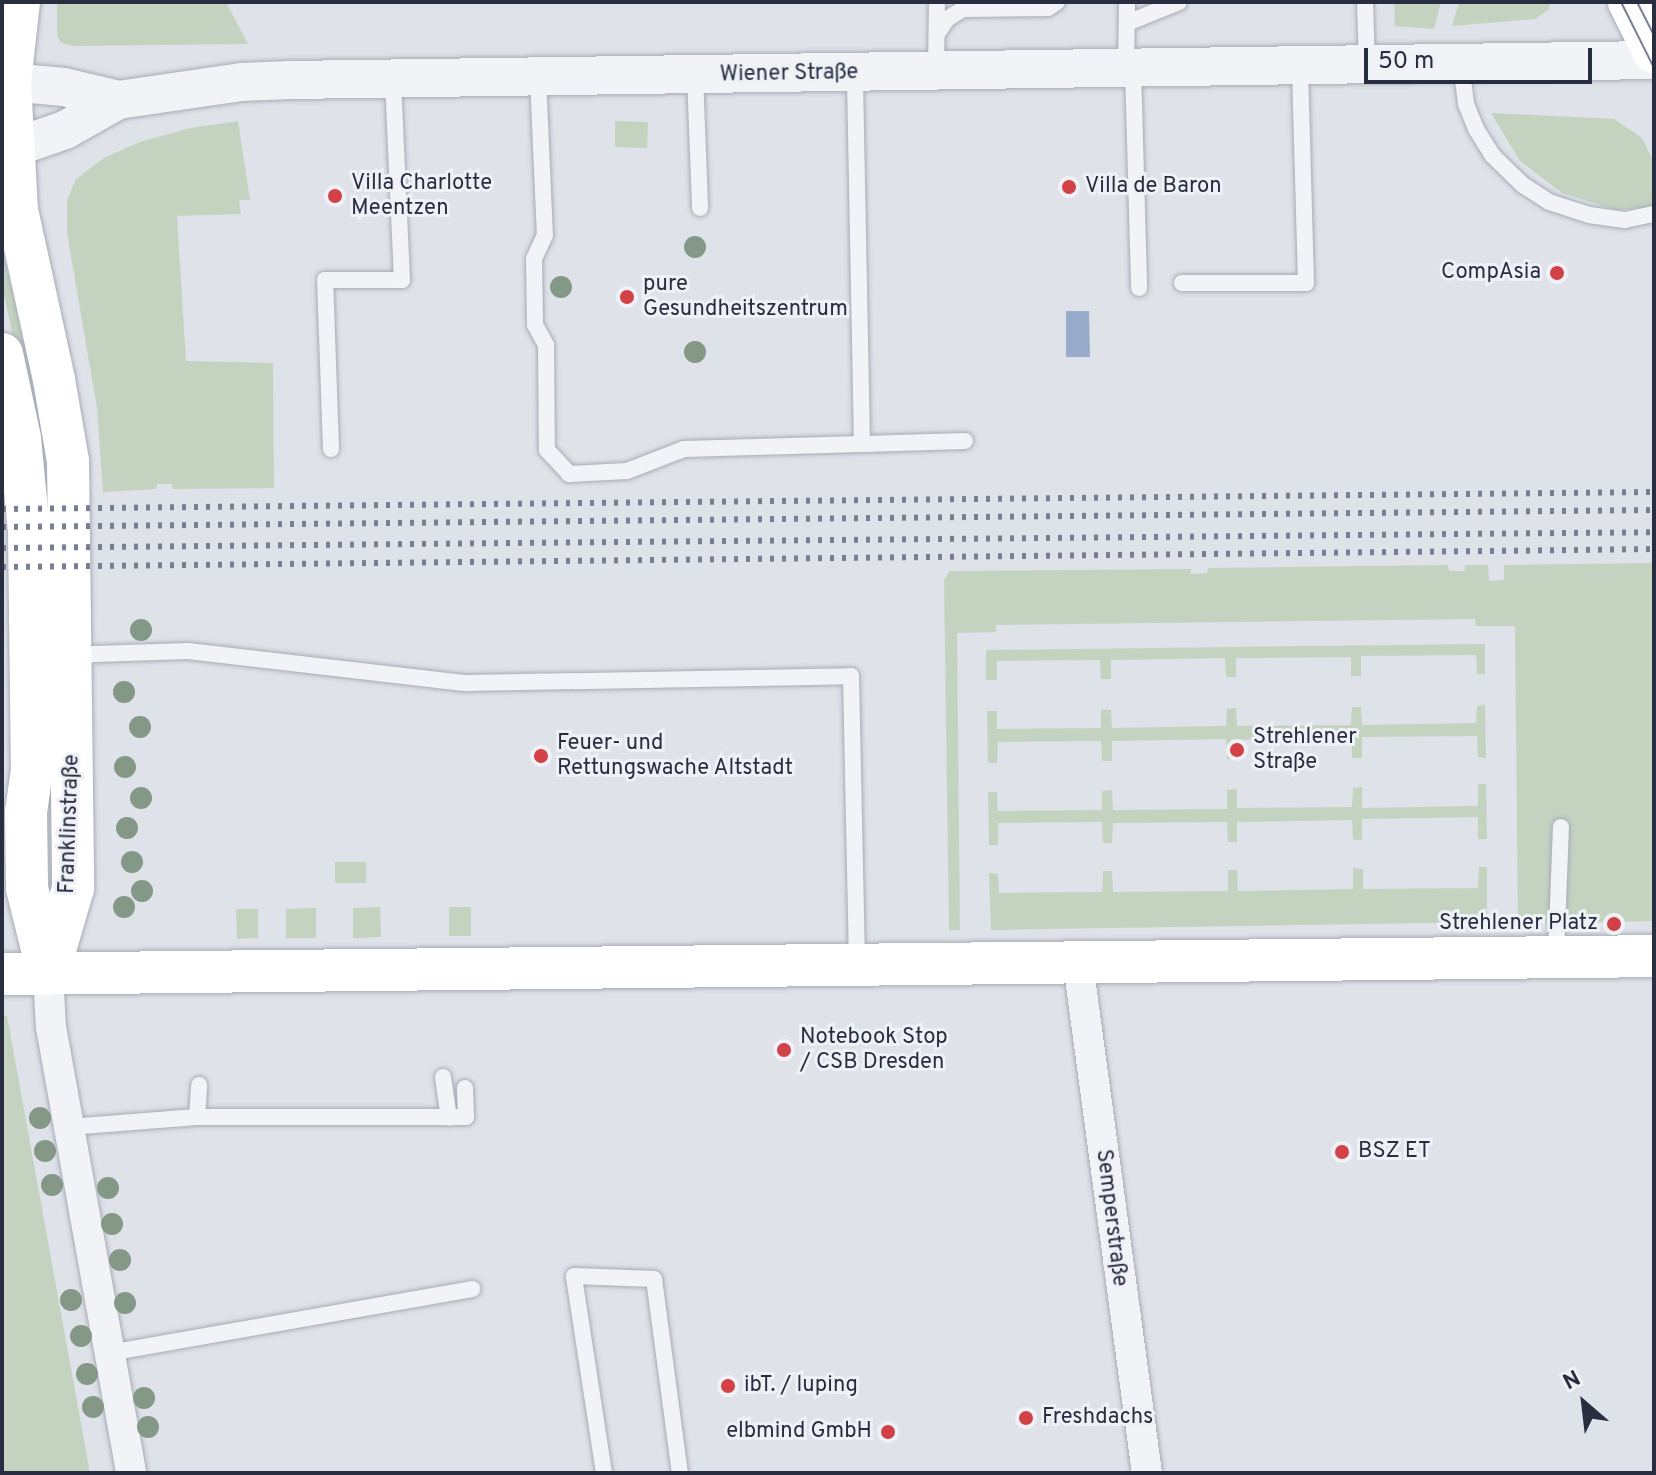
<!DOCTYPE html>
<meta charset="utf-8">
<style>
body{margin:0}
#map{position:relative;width:1656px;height:1475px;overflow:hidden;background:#dfe2e9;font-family:Overpass,sans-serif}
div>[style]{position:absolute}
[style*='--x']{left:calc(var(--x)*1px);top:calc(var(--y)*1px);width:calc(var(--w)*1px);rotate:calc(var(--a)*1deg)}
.green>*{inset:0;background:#c3d3c0}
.water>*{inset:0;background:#99abca}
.roads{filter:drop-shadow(0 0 2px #a8acb6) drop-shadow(0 0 2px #a8acb6)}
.service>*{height:16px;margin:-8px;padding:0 8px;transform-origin:8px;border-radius:8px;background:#f2f3f7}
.minor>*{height:30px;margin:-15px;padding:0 15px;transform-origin:15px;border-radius:15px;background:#f2f3f7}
.tertiary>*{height:38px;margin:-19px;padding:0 19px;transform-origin:19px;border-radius:19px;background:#f2f3f7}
.secondary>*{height:42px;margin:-21px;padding:0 21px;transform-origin:21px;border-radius:21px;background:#fff}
.tram>*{height:2px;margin:-1px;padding:0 1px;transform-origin:1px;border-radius:1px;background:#787f93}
.rail>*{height:6px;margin-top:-3px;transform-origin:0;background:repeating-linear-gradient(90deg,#787f93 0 4px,transparent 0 12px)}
.trees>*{width:22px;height:22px;margin:-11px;border-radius:50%;background:#839886}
.dots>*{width:22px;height:22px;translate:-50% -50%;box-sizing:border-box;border:4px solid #eff1f6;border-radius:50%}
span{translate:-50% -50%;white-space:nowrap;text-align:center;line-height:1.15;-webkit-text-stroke:6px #eff1f6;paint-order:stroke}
.street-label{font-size:22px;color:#282e40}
.poi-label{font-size:22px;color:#282e40}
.left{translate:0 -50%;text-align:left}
.right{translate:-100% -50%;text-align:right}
.frame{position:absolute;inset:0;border:4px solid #282e40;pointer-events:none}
.north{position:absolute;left:1544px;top:1363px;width:80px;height:80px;-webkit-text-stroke:6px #eff1f6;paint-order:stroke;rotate:332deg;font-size:22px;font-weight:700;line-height:32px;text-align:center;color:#282e40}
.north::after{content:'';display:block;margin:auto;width:28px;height:36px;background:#282e40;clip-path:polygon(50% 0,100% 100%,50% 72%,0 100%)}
.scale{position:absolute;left:1364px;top:48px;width:228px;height:36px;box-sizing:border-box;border:4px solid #282e40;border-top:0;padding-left:10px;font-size:24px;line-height:28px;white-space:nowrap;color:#282e40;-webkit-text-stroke:6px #eff1f6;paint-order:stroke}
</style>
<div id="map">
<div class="green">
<i style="clip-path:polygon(57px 2px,226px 2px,248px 44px,73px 46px,61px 43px,57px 35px)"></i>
<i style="clip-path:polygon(1394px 2px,1441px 2px,1434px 29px,1395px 26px)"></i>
<i style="clip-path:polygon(1459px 2px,1551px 2px,1548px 10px,1535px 19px,1452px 26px)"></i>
<i style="clip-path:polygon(1491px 113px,1614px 119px,1642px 138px,1654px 163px,1654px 207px,1616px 210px,1562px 193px,1520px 161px)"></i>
<i style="clip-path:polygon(238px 121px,250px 200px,239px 200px,241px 214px,177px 216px,186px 361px,273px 363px,274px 488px,173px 489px,172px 484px,157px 484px,156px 489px,103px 492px,97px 408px,67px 233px,67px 200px,76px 179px,104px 158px,140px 142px,190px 128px)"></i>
<i style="clip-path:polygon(615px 121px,648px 122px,647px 148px,615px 147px)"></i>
<i style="clip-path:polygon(2px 247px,23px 339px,45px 425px,33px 427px,2px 286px)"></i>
<i style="clip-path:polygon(1654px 563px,1654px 921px,1518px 924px,1515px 626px,1476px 626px,1475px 619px,996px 625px,996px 632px,957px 633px,960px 930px,949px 930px,944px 580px,950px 571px,1191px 569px,1191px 574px,1207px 573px,1208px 568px,1448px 565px,1449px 571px,1465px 571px,1465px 565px,1488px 565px,1489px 581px,1504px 580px,1504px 565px)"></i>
<i style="clip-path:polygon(1485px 644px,1485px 674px,1477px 674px,1476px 655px,1361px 656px,1361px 676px,1351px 676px,1351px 657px,1236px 658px,1236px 677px,1226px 677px,1225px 658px,1111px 660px,1111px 679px,1101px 679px,1100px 660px,997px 661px,997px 680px,986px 680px,986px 650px)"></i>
<i style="clip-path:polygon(1485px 705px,1486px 758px,1478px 757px,1477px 736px,1362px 737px,1362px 758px,1352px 758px,1352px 738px,1237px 740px,1236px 760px,1227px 759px,1226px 739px,1112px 741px,1112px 761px,1102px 761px,1101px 741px,998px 742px,997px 763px,988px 763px,987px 711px,997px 711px,997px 729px,1101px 728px,1101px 710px,1111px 710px,1112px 728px,1226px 726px,1227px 709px,1236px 708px,1237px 726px,1351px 725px,1352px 707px,1361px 707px,1362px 725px,1476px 723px,1477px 706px)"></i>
<i style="clip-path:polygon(1478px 784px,1486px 784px,1487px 839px,1478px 839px,1478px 817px,1362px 819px,1362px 840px,1353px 840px,1352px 820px,1237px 822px,1237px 842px,1228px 842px,1227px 822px,1113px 823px,1112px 843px,1103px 843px,1102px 822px,998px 823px,998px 845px,989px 845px,988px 792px,997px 792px,998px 811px,1102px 810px,1102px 791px,1112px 790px,1113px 810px,1227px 809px,1227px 790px,1237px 789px,1237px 808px,1352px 807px,1353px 788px,1362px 787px,1362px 808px,1478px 806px)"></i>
<i style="clip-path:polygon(335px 862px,366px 862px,366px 883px,335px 883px)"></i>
<i style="clip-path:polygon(1479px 867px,1487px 867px,1487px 922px,991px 930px,989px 873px,998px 874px,999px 893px,1102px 892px,1103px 871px,1112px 871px,1113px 892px,1228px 891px,1228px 870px,1237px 870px,1238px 891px,1353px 889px,1353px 868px,1363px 869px,1363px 889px,1478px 888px)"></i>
<i style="clip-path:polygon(380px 907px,381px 937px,353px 938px,353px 908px)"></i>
<i style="clip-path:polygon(449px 907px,471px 907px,471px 936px,449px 936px)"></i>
<i style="clip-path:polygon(316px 908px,316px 938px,286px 938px,286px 909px)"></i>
<i style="clip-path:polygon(236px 909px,258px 909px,258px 938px,237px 939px)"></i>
<i style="clip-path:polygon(2px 1016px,7px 1016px,90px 1473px,2px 1473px)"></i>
</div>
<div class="water">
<i style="clip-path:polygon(1066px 311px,1089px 311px,1090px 357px,1066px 357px)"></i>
</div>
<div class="roads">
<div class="service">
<i style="--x:1365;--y:2;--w:62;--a:88.2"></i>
<i style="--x:1127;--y:23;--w:56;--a:-22"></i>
<i style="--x:937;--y:34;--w:18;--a:-56"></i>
<i style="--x:947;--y:19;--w:19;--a:-32"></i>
<i style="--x:963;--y:9;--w:85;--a:-0.7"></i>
<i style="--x:1048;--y:8;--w:11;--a:-34"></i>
<i style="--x:1461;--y:63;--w:41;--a:83"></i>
<i style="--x:1466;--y:104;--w:27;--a:68"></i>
<i style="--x:1476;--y:129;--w:31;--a:58"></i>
<i style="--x:1492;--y:155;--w:43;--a:44.1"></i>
<i style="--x:1523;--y:185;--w:31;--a:33"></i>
<i style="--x:1549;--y:202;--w:42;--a:18"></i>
<i style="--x:1589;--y:215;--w:36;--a:8"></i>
<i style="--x:1625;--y:220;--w:30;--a:-12"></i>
<i style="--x:1126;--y:68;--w:66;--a:-89.1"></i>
<i style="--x:1133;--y:68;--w:220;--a:88.4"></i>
<i style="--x:936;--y:71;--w:69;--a:-89.2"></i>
<i style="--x:695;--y:75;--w:133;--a:87.8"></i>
<i style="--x:538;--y:77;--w:158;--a:87.5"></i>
<i style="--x:545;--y:235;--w:26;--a:115"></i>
<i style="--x:534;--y:259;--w:66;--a:89.1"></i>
<i style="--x:535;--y:325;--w:23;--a:61"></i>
<i style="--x:546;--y:345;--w:105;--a:89.5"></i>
<i style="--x:547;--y:450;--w:33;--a:47"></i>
<i style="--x:569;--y:474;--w:58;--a:-3"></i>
<i style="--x:627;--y:471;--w:61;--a:-21.1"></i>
<i style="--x:684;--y:449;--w:178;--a:-1.6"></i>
<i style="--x:862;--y:444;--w:372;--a:-91.1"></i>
<i style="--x:1182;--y:283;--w:124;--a:0"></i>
<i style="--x:1306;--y:283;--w:217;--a:-91.6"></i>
<i style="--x:862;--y:444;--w:103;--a:-1.7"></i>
<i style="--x:331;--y:449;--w:169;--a:-92"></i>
<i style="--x:325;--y:280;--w:77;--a:0"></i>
<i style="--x:402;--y:280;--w:200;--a:-92.6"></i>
<i style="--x:73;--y:659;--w:23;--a:-13"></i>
<i style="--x:95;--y:654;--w:93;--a:-1.8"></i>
<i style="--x:188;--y:651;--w:280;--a:6.6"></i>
<i style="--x:466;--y:683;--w:385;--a:-1"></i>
<i style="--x:851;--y:676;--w:288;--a:88.8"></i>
<i style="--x:1556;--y:956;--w:129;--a:-87.8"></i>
<i style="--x:443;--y:1077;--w:41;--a:81.7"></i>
<i style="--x:197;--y:1117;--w:32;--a:-86"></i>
<i style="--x:69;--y:1127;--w:128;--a:-4.5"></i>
<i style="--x:197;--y:1117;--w:269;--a:0"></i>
<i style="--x:466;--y:1117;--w:29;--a:-92"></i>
<i style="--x:109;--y:1353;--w:369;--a:-10"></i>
<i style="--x:604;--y:1473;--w:199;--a:-98.7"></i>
<i style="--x:574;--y:1276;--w:80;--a:2.1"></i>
<i style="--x:654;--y:1279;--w:196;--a:82.4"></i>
</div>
<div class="minor">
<i style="--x:1078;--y:963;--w:515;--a:82.3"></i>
<i style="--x:48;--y:974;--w:53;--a:86.8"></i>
<i style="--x:51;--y:1027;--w:453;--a:79.8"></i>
</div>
<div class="tertiary">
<i style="--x:10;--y:82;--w:54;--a:5.3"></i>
<i style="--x:64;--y:87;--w:56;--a:13.5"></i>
<i style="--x:118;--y:100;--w:125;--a:-8.3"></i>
<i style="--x:242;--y:82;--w:48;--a:-2.4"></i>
<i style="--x:290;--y:80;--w:1364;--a:-0.84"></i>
<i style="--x:13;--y:148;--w:55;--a:-19.1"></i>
<i style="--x:65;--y:130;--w:61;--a:-29.5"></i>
</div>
<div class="secondary">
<i style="--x:19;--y:2;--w:81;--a:96.4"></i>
<i style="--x:10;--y:82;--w:128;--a:86.9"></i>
<i style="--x:17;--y:210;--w:174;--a:77.7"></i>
<i style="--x:54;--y:380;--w:82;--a:80.2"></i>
<i style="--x:68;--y:461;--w:427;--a:89.3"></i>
<i style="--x:73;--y:888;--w:90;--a:106.2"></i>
<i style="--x:1629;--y:2;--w:56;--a:63.4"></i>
<i style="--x:2;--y:354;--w:86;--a:77.9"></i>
<i style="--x:20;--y:438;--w:93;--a:84.5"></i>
<i style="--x:29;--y:531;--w:239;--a:89.3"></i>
<i style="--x:32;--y:770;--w:42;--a:98.1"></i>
<i style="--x:26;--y:812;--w:76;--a:89.2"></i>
<i style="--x:27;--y:888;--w:88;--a:76.1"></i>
<i style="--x:2;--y:974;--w:1652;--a:-0.62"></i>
</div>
</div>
<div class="tram">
<i style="--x:1621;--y:2;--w:74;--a:63.4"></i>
<i style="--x:1637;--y:2;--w:38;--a:63"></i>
</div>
<div class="rail">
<i style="--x:2;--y:509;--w:1652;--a:-0.59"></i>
<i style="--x:2;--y:527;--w:1652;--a:-0.59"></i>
<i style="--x:2;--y:548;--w:1652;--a:-0.55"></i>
<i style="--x:2;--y:567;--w:1652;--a:-0.62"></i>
</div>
<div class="trees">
<i style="left:695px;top:247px"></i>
<i style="left:561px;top:287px"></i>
<i style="left:695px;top:352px"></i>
<i style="left:141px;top:630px"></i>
<i style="left:124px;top:692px"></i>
<i style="left:140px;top:727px"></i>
<i style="left:125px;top:767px"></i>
<i style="left:141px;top:798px"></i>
<i style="left:127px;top:828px"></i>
<i style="left:132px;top:862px"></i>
<i style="left:142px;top:891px"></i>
<i style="left:124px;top:907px"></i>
<i style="left:40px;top:1118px"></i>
<i style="left:45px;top:1151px"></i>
<i style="left:52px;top:1185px"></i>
<i style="left:108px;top:1188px"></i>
<i style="left:112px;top:1224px"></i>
<i style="left:120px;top:1260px"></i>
<i style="left:71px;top:1300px"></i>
<i style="left:125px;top:1303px"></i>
<i style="left:81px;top:1336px"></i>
<i style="left:87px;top:1374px"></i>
<i style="left:144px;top:1398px"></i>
<i style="left:93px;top:1407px"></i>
<i style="left:148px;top:1427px"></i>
</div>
<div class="dots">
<i style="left:1069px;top:187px;background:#d14146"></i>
<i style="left:335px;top:196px;background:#d14146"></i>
<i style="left:1557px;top:273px;background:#d14146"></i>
<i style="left:627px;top:297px;background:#d14146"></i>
<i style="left:1237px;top:750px;background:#d14146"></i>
<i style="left:541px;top:756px;background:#d14146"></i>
<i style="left:1614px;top:924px;background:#d14146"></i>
<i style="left:784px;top:1050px;background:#d14146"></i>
<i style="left:1342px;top:1152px;background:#d14146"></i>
<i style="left:728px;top:1386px;background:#d14146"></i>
<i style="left:1026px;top:1418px;background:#d14146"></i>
<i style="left:888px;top:1432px;background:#d14146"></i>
</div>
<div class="street-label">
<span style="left:789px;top:74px;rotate:-1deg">Wiener Straße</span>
<span style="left:70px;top:824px;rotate:-88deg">Franklinstraße</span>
<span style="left:1111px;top:1218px;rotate:83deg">Semperstraße</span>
</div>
<div class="poi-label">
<span class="left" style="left:351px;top:196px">Villa Charlotte<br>Meentzen</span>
<span class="left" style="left:1085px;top:187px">Villa de Baron</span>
<span class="right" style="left:1541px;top:273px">CompAsia</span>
<span class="left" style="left:643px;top:297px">pure<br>Gesundheitszentrum</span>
<span class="left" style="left:1253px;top:750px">Strehlener<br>Straße</span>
<span class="left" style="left:557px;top:756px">Feuer- und<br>Rettungswache Altstadt</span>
<span class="right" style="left:1598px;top:924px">Strehlener Platz</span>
<span class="left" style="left:800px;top:1050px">Notebook Stop<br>/ CSB Dresden</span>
<span class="left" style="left:1358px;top:1152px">BSZ ET</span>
<span class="left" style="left:744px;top:1386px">ibT. / luping</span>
<span class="left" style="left:1042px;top:1418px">Freshdachs</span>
<span class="right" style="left:872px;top:1432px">elbmind GmbH</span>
</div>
<div class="frame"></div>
<div class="north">N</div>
<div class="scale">50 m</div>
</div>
